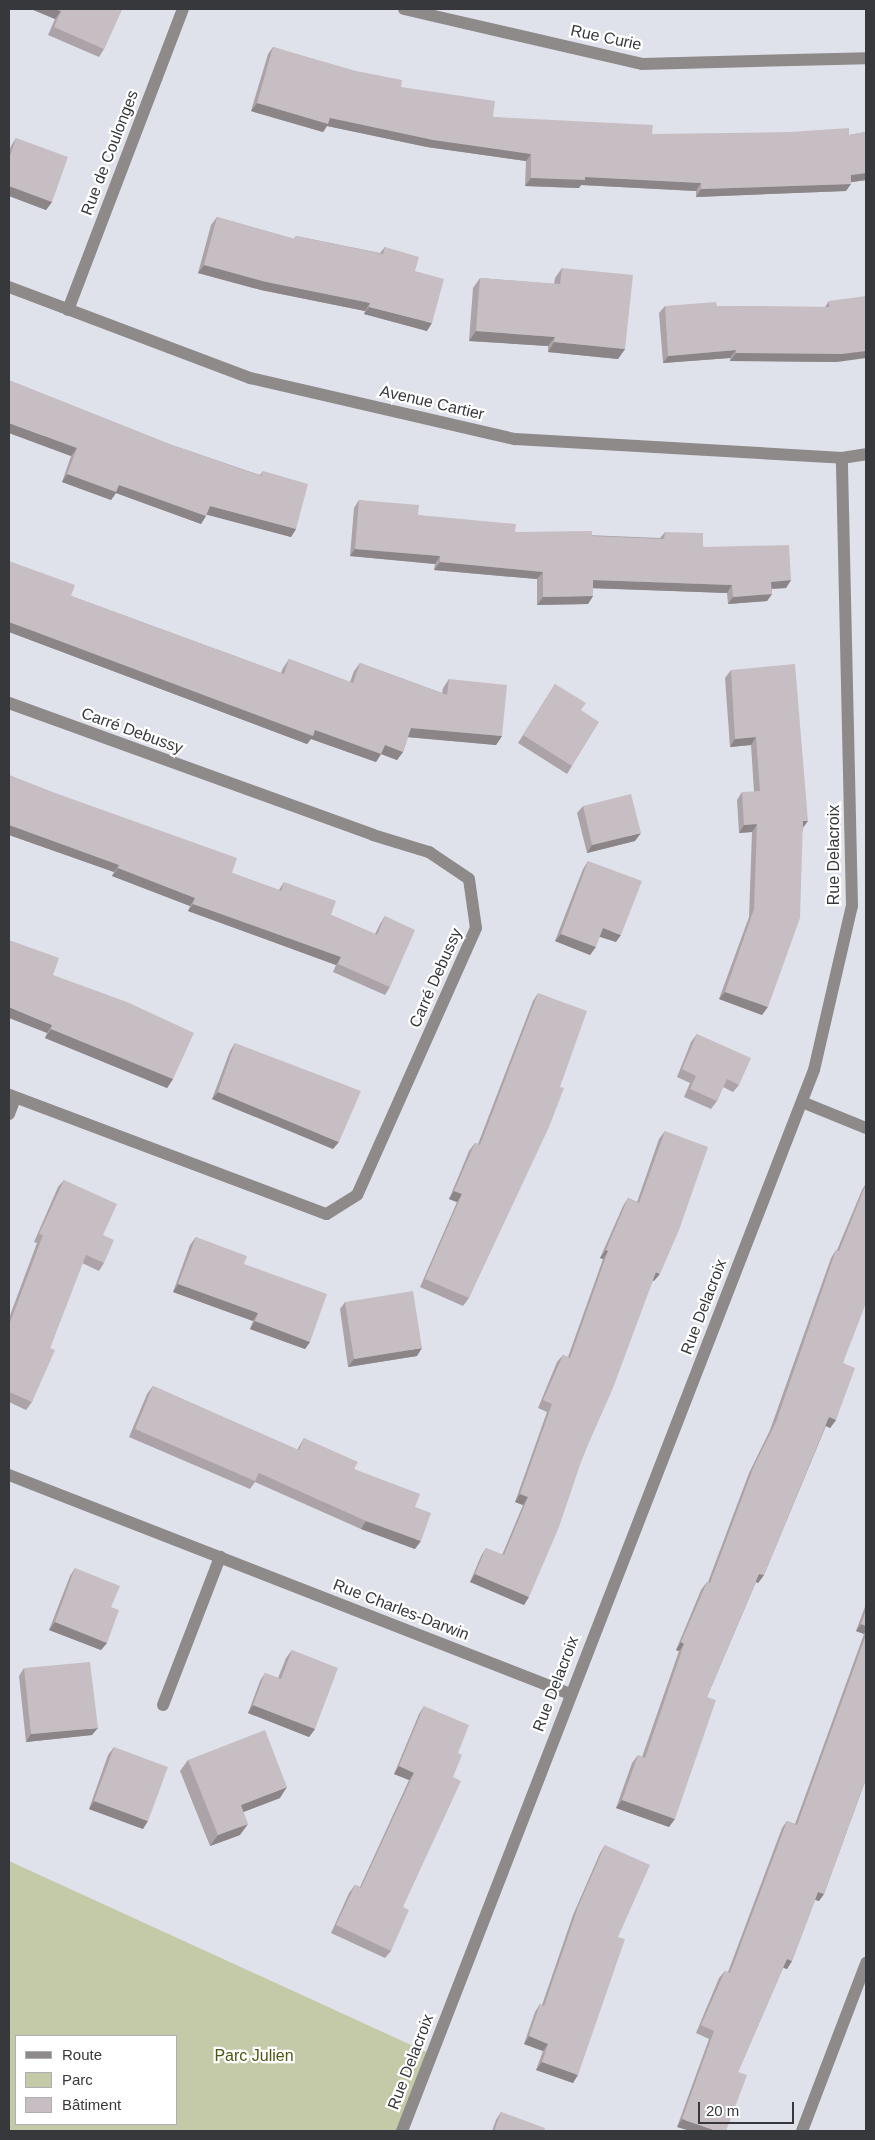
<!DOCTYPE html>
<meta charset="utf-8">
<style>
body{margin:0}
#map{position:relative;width:875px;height:2140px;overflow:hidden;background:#e0e2eb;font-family:Arial,sans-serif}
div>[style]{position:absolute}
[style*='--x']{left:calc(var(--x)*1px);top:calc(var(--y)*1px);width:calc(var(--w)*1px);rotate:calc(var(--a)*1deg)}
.green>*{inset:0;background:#c4caa8}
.minor>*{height:12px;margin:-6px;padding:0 6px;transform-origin:6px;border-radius:6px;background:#8f8a8a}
.wall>*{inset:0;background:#aba3a8}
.shaded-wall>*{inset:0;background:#8b8588}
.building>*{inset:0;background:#c7bec3}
span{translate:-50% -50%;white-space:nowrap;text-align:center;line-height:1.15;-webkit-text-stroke:4.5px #fff;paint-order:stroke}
.street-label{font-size:16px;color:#37383c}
.park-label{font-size:16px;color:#4f5611}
.frame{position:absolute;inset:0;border:10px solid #37383c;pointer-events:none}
.legend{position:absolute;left:15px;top:2035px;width:162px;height:90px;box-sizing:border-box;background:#fff;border:1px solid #afafb1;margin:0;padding:6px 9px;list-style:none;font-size:15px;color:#37383c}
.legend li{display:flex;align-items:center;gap:10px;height:25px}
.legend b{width:25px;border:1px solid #afafb1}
.scale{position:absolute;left:698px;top:2102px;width:96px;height:22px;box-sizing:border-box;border:2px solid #37383c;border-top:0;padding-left:6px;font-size:15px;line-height:18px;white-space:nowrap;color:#37383c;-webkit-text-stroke:4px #fff;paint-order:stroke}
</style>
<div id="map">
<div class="green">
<i style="clip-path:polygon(evenodd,9px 1861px,433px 2055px,399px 2131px,9px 2131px,9px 1861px,16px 2036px,176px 2036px,176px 2124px,16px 2124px,16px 2036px)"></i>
</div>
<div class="minor">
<i style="--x:404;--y:9;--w:244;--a:13"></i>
<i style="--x:642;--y:64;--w:224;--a:-1.5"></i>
<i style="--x:9;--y:287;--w:258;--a:20.7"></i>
<i style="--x:250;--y:378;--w:272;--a:13"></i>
<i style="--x:515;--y:439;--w:328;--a:3.3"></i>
<i style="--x:842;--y:458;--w:24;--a:-9"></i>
<i style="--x:68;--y:310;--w:322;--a:-69.1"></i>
<i style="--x:9;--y:703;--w:387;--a:19.9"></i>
<i style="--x:373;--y:835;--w:59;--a:16.9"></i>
<i style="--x:429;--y:852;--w:48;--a:34"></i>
<i style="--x:469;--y:879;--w:49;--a:81.9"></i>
<i style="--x:476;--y:928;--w:292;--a:114"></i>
<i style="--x:357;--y:1195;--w:36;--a:148"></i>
<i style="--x:326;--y:1214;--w:339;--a:-159.4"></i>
<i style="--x:802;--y:1102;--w:69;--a:22.1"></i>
<i style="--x:9;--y:1114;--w:17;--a:-69"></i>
<i style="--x:9;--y:1475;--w:602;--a:21.32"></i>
<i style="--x:163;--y:1705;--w:159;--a:-68.9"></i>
<i style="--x:402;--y:2131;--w:1138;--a:-68.78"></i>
<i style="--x:814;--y:1070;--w:168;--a:-77"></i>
<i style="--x:852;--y:906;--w:448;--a:-91.3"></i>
<i style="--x:802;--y:2131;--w:180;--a:-69.1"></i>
</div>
<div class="wall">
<i style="clip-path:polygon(31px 9px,122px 9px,104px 49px,99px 57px,48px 35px,55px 19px)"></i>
<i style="clip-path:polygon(273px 47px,493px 117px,652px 134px,849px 135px,866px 132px,866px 180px,851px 182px,846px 191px,696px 197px,696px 191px,581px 185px,579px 188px,525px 186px,526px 161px,427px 147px,327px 126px,323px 132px,251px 111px,268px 54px)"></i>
<i style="clip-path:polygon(16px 138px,52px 202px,46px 210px,9px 196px,9px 152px,11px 146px)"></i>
<i style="clip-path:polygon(217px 217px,294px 239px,296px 236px,380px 253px,385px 247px,415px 271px,427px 331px,364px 314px,365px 311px,261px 290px,198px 273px,211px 225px)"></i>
<i style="clip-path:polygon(562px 268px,625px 349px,618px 359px,548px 352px,548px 346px,469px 341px,473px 288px,480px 278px,554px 284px,555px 278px)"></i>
<i style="clip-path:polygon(829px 301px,837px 362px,730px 361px,730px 358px,663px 363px,659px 313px,665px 306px,825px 307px)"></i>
<i style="clip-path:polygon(9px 433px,175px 446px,260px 475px,263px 471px,296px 529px,291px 537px,207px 514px,201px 524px,116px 493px,111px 500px,62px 482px,71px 456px)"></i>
<i style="clip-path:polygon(359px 500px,418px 515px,515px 532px,660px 538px,665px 532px,791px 580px,786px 588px,772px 589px,772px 594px,767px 601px,728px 604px,727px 593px,593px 588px,593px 596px,588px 604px,537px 605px,537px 579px,434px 570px,435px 564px,350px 556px,354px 508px)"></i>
<i style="clip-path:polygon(9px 561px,71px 596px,281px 673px,283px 668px,289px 659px,350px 682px,354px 671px,360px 663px,442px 693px,443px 688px,449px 679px,502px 736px,496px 745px,408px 737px,403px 752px,397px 760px,381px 754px,376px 762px,311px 739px,307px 744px,9px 632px)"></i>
<i style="clip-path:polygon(731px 670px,803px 828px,762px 1015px,719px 999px,749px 917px,752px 832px,739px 833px,737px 800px,742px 792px,754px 792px,751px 745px,730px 747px,725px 678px)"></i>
<i style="clip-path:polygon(555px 684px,581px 710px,572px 766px,567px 774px,518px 743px)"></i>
<i style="clip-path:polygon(9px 775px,232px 873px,279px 890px,284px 882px,331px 915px,375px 934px,380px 924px,385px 916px,390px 987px,385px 995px,333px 972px,336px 965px,188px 911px,190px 906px,112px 876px,114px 872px,9px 835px)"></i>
<i style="clip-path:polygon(583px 806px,635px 841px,587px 853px,577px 813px)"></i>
<i style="clip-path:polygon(588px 861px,616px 942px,600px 936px,590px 955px,555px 941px,583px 869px)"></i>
<i style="clip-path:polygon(53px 975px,173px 1079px,167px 1088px,45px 1038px,47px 1033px)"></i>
<i style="clip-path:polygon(538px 993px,469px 1298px,463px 1306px,420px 1287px,457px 1202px,449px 1199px,469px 1151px,475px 1143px,478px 1144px,533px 1001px)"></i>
<i style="clip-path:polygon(697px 1034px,739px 1085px,733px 1092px,723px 1087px,717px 1101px,711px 1109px,684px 1097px,690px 1083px,677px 1077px,691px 1042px)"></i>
<i style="clip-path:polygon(235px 1043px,333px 1149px,212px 1099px,230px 1051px)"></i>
<i style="clip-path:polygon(665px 1131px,654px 1281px,653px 1280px,524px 1605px,470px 1582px,481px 1556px,486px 1548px,502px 1555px,523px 1505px,515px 1502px,547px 1412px,538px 1408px,557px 1362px,563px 1355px,568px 1357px,603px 1259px,600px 1258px,623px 1206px,628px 1198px,637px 1202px,659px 1139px)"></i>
<i style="clip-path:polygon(64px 1180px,103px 1235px,104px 1263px,99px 1271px,82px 1263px,50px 1348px,32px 1402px,26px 1410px,9px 1402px,9px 1318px,37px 1243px,34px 1242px,58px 1187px)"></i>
<i style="clip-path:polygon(866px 1183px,836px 1420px,830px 1428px,826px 1426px,764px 1575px,758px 1583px,756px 1582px,707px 1697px,669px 1827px,616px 1808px,632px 1763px,638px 1755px,642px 1757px,679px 1651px,676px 1650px,701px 1590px,707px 1582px,708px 1582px,749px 1473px,770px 1430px,831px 1258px,836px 1250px,837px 1250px,862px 1190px)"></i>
<i style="clip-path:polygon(196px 1237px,244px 1264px,310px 1342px,305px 1349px,250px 1329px,253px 1321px,173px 1292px,190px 1245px)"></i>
<i style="clip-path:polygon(345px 1302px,417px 1356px,348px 1367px,340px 1309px)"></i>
<i style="clip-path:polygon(153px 1386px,297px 1450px,304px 1438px,415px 1507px,415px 1549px,361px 1529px,255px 1482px,250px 1489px,129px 1437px,147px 1394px)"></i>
<i style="clip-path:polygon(75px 1568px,111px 1607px,107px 1643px,101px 1650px,49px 1630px,70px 1576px)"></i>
<i style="clip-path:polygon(866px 1604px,866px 1779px,824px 1894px,819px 1901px,815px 1900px,792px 1961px,787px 1969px,783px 1968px,738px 2072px,677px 2127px,709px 2039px,696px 2033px,719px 1978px,725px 1971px,728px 1972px,782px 1828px,787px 1821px,795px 1824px,864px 1634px,856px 1631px)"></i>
<i style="clip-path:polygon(292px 1650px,315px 1729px,309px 1737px,248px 1713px,260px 1681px,265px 1673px,278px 1678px,286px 1658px)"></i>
<i style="clip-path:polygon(24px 1668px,92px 1735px,26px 1742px,19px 1676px)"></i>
<i style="clip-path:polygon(424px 1706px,458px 1753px,403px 1907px,391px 1951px,385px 1958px,331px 1933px,349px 1893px,355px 1885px,360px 1887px,409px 1780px,394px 1774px,419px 1714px)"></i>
<i style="clip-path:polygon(114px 1747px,143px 1829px,89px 1809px,108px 1755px)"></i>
<i style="clip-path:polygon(188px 1760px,280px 1798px,243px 1812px,240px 1835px,210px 1846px,180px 1771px)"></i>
<i style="clip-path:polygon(605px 1845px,618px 1937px,573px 2083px,536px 2070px,543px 2051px,524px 2044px,535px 2012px,540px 2004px,542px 2005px,573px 1915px,600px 1853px)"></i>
<i style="clip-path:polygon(501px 2112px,544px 2131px,492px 2131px,496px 2120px)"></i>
</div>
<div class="shaded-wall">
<i style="clip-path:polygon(31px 9px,54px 9px,61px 11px,55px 19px)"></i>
<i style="clip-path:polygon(257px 103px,330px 118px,531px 154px,526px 161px,427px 147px,327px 126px,323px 132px,251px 111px)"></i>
<i style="clip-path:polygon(866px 173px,866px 180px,846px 183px,851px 175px)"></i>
<i style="clip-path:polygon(585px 177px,701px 183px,696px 191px,581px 185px,579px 188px,525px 186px,531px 178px)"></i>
<i style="clip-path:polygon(851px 184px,846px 191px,696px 197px,701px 189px)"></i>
<i style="clip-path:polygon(9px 186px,52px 202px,46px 210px,9px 196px)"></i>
<i style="clip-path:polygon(204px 265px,370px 303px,365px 311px,261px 290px,198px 273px)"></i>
<i style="clip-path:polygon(369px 307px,432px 323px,427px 331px,364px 314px)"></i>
<i style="clip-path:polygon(476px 331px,555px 337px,548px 346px,469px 341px)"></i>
<i style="clip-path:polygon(554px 342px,625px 349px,618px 359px,548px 352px)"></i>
<i style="clip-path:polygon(736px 350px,730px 358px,663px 363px,668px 356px)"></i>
<i style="clip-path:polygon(866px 351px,866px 358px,837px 362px,730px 361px,736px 353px)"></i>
<i style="clip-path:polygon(9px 423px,77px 448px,71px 456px,9px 433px)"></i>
<i style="clip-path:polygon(67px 474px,119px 485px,206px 516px,201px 524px,116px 493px,111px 500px,62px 482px)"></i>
<i style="clip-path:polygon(210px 506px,296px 529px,291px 537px,204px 514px)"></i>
<i style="clip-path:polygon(355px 549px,440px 556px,435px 564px,350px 556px)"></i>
<i style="clip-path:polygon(440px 562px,543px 572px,537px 579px,434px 570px)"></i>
<i style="clip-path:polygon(593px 580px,732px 585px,727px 593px,587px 588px)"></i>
<i style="clip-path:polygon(791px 580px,786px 588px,766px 589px,771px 582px)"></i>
<i style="clip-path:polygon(772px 594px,767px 601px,728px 604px,733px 597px)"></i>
<i style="clip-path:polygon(593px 596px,588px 604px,537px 605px,543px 597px)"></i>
<i style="clip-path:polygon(9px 622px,315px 730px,385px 745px,403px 752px,397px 760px,381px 754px,376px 762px,311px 739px,307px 744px,9px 632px)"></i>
<i style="clip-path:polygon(411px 728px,502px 736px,496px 745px,406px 737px)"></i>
<i style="clip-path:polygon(756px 737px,751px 745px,730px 747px,735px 739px)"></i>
<i style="clip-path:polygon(803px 821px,808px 821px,802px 829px)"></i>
<i style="clip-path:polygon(757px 824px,752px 832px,739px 833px,744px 825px)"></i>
<i style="clip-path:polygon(9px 825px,119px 865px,114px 872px,9px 835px)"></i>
<i style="clip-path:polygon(641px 833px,635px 841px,587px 853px,592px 845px)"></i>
<i style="clip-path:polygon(118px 868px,195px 898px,190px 906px,112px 876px)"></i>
<i style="clip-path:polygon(193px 904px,341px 957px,336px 965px,188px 911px)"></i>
<i style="clip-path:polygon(603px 928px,621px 935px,616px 942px,597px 936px)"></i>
<i style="clip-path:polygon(561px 934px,596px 947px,590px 955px,555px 941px)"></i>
<i style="clip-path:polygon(725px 992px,768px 1007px,762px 1015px,719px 999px)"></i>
<i style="clip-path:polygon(9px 1007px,52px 1025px,47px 1033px,9px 1018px)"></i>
<i style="clip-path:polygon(51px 1029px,173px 1079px,167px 1088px,45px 1038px)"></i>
<i style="clip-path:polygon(218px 1092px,339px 1142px,333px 1149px,212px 1099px)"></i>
<i style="clip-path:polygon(454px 1191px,462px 1194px,457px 1202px,449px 1199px)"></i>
<i style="clip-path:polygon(606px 1250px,608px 1251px,603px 1259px,600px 1258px)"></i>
<i style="clip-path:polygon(656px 1272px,660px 1274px,654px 1281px,650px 1279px)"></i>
<i style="clip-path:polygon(178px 1284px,258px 1313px,253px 1321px,173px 1292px)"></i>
<i style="clip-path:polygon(255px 1321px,310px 1342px,305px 1349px,250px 1329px)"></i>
<i style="clip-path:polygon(422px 1348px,417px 1356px,348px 1367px,354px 1359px)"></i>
<i style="clip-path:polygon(829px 1417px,836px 1420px,830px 1428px,824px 1425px)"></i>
<i style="clip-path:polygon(520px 1494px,528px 1497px,523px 1505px,515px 1502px)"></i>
<i style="clip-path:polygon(366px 1521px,421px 1541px,415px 1549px,361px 1529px)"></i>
<i style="clip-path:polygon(475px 1574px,529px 1597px,524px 1605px,470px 1582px)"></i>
<i style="clip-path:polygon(759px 1574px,764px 1575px,758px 1583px,754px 1581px)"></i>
<i style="clip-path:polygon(55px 1622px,107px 1643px,101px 1650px,49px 1630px)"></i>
<i style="clip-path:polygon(861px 1624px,866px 1626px,866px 1631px,864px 1634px,856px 1631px)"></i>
<i style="clip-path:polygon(681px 1642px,684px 1644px,679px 1651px,676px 1650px)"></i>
<i style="clip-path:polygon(253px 1705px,315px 1729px,309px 1737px,248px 1713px)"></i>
<i style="clip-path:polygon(98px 1728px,92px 1735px,26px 1742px,31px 1734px)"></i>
<i style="clip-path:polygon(399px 1766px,414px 1773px,409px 1780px,394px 1774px)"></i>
<i style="clip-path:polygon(287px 1787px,280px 1798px,233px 1816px,241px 1805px)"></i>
<i style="clip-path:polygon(622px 1800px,675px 1819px,669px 1827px,616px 1808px)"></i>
<i style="clip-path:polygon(94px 1801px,148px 1821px,143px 1829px,89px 1809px)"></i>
<i style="clip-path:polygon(248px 1824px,240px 1835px,210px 1846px,218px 1835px)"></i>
<i style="clip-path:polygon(818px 1892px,824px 1894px,819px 1901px,813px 1899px)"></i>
<i style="clip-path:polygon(787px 1959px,792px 1961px,787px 1969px,782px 1967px)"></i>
<i style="clip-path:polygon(529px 2036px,548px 2044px,543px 2051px,524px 2044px)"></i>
<i style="clip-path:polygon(542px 2062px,578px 2075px,573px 2083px,536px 2070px)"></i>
<i style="clip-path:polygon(682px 2119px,717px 2131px,690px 2131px,677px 2127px)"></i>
</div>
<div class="building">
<i style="clip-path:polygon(54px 9px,122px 9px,104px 49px,54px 27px,61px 11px)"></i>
<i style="clip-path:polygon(273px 47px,356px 71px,402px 80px,401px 87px,495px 101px,493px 117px,653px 125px,652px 134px,790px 132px,849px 128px,849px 135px,866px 132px,866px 173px,851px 175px,851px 184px,701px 189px,701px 183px,585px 177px,585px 180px,531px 178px,531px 154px,433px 140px,330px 118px,328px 124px,257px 103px)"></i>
<i style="clip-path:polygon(16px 138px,68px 157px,52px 202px,9px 186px,9px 159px)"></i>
<i style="clip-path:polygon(217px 217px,295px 239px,296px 236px,383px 254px,385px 247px,419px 257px,415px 271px,444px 279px,432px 323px,369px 307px,370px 303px,266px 282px,204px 265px)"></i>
<i style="clip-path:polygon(562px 268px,633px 275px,625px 349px,554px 342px,555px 337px,476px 331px,480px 278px,560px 284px)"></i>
<i style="clip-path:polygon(866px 296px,866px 351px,842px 354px,736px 353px,736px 350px,668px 356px,665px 306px,716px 302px,717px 306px,830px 307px,829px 301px)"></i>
<i style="clip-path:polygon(9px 380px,175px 446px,261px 476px,263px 471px,308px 484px,296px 529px,210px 506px,206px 516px,119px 485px,116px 492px,67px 474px,77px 448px,9px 423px)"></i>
<i style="clip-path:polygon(359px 500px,419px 505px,418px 515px,516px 524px,515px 532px,592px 531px,592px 536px,664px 539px,665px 532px,703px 533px,703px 547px,789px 545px,791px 580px,771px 582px,772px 594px,733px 597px,732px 585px,593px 580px,593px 596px,543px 597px,543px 572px,440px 562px,440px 556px,355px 549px)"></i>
<i style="clip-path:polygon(9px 561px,75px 585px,71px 596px,284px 674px,289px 659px,353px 683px,360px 663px,447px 695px,449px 679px,507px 685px,502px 736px,411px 728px,403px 752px,385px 745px,381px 754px,315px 730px,313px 736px,9px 622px)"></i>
<i style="clip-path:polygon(795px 664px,808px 821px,803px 821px,800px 918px,768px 1007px,725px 992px,754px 909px,757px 824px,744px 825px,742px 792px,760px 791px,756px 737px,735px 739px,731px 670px)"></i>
<i style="clip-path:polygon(555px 684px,586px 703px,581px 710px,599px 722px,572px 766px,523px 735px)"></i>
<i style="clip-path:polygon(9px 775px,58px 794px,237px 858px,232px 873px,281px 891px,284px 882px,336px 901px,331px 915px,377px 935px,385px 916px,415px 930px,390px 987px,338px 964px,341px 957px,193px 904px,195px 898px,118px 868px,119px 865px,9px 825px)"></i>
<i style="clip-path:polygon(631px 794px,641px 833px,592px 845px,583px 806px)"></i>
<i style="clip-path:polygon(588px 861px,642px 881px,621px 935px,603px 928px,596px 947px,561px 934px)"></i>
<i style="clip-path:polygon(9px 940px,59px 958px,53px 975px,127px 1002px,194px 1033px,173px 1079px,51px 1029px,52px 1025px,9px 1007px)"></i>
<i style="clip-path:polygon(538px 993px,587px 1011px,560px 1087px,564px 1088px,549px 1127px,469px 1298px,425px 1279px,462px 1194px,454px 1191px,475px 1143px,480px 1145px)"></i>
<i style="clip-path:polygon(697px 1034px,751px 1058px,739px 1085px,727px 1079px,717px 1101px,690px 1089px,696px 1076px,682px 1069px)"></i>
<i style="clip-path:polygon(235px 1043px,361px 1091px,339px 1142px,218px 1092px)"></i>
<i style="clip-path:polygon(665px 1131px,708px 1147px,679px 1230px,660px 1274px,656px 1272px,613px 1388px,583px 1456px,559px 1527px,529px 1597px,475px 1574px,486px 1548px,504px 1555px,528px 1497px,520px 1494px,552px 1404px,543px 1400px,563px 1355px,570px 1358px,608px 1251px,606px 1250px,628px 1198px,639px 1203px)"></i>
<i style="clip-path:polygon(64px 1180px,117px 1204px,103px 1235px,114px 1240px,104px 1263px,86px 1255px,50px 1348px,55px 1350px,32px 1402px,9px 1392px,9px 1325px,43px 1235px,39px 1234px)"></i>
<i style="clip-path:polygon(866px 1184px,866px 1303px,843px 1363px,855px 1368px,836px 1420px,829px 1417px,764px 1575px,759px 1574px,707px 1697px,716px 1700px,675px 1819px,622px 1800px,638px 1755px,645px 1758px,684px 1644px,681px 1642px,707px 1582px,710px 1583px,754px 1466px,776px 1422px,836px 1250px,839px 1251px)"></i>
<i style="clip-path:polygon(196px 1237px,247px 1256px,244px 1264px,327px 1294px,310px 1342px,255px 1321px,258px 1313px,178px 1284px)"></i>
<i style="clip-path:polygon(413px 1291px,422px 1348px,354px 1359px,345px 1302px)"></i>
<i style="clip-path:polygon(153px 1386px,299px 1450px,304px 1438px,358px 1462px,354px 1469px,420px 1494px,415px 1507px,431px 1513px,421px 1541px,366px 1521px,259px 1473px,255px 1481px,135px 1429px)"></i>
<i style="clip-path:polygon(75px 1568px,120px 1586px,111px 1607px,119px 1610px,107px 1643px,55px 1622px)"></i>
<i style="clip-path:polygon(866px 1610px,866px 1626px,861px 1624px)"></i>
<i style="clip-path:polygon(866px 1635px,866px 1779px,824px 1894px,818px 1892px,792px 1961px,787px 1959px,738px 2072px,747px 2075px,726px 2131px,717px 2131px,682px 2119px,714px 2031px,701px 2025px,725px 1971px,730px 1973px,787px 1821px,797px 1825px)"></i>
<i style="clip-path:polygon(292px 1650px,338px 1668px,315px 1729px,253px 1705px,265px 1673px,281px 1679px)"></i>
<i style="clip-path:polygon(90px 1662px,98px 1728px,31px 1734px,24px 1668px)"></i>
<i style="clip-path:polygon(424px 1706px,469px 1725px,458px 1753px,462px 1755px,453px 1777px,461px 1781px,403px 1907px,409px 1910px,391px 1951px,336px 1925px,355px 1885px,361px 1888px,414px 1773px,399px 1766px)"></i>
<i style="clip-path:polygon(265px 1730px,287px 1787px,241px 1805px,248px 1824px,218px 1835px,188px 1760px)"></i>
<i style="clip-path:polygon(114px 1747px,168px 1767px,148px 1821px,94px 1801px)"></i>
<i style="clip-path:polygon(605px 1845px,650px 1865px,618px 1937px,625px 1939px,578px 2075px,542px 2062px,548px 2044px,529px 2036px,540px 2004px,544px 2006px,578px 1907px)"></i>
<i style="clip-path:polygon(501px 2112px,545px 2128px,544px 2131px,494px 2131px)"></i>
</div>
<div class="street-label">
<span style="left:606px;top:38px;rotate:12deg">Rue Curie</span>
<span style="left:110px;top:153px;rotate:-69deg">Rue de Coulonges</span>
<span style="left:432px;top:403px;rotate:13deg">Avenue Cartier</span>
<span style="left:132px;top:731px;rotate:20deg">Carré Debussy</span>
<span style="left:834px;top:855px;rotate:-90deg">Rue Delacroix</span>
<span style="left:436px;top:978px;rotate:-66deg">Carré Debussy</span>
<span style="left:704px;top:1307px;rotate:-69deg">Rue Delacroix</span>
<span style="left:401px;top:1610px;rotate:21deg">Rue Charles-Darwin</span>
<span style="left:556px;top:1684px;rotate:-69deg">Rue Delacroix</span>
<span style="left:411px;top:2062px;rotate:-69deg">Rue Delacroix</span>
</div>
<div class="park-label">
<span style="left:254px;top:2056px">Parc Julien</span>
</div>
<div class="frame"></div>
<ul class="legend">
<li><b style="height:6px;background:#8f8a8a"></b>Route</li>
<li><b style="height:14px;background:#c4caa8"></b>Parc</li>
<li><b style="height:14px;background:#c7bec3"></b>Bâtiment</li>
</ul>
<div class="scale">20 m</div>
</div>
